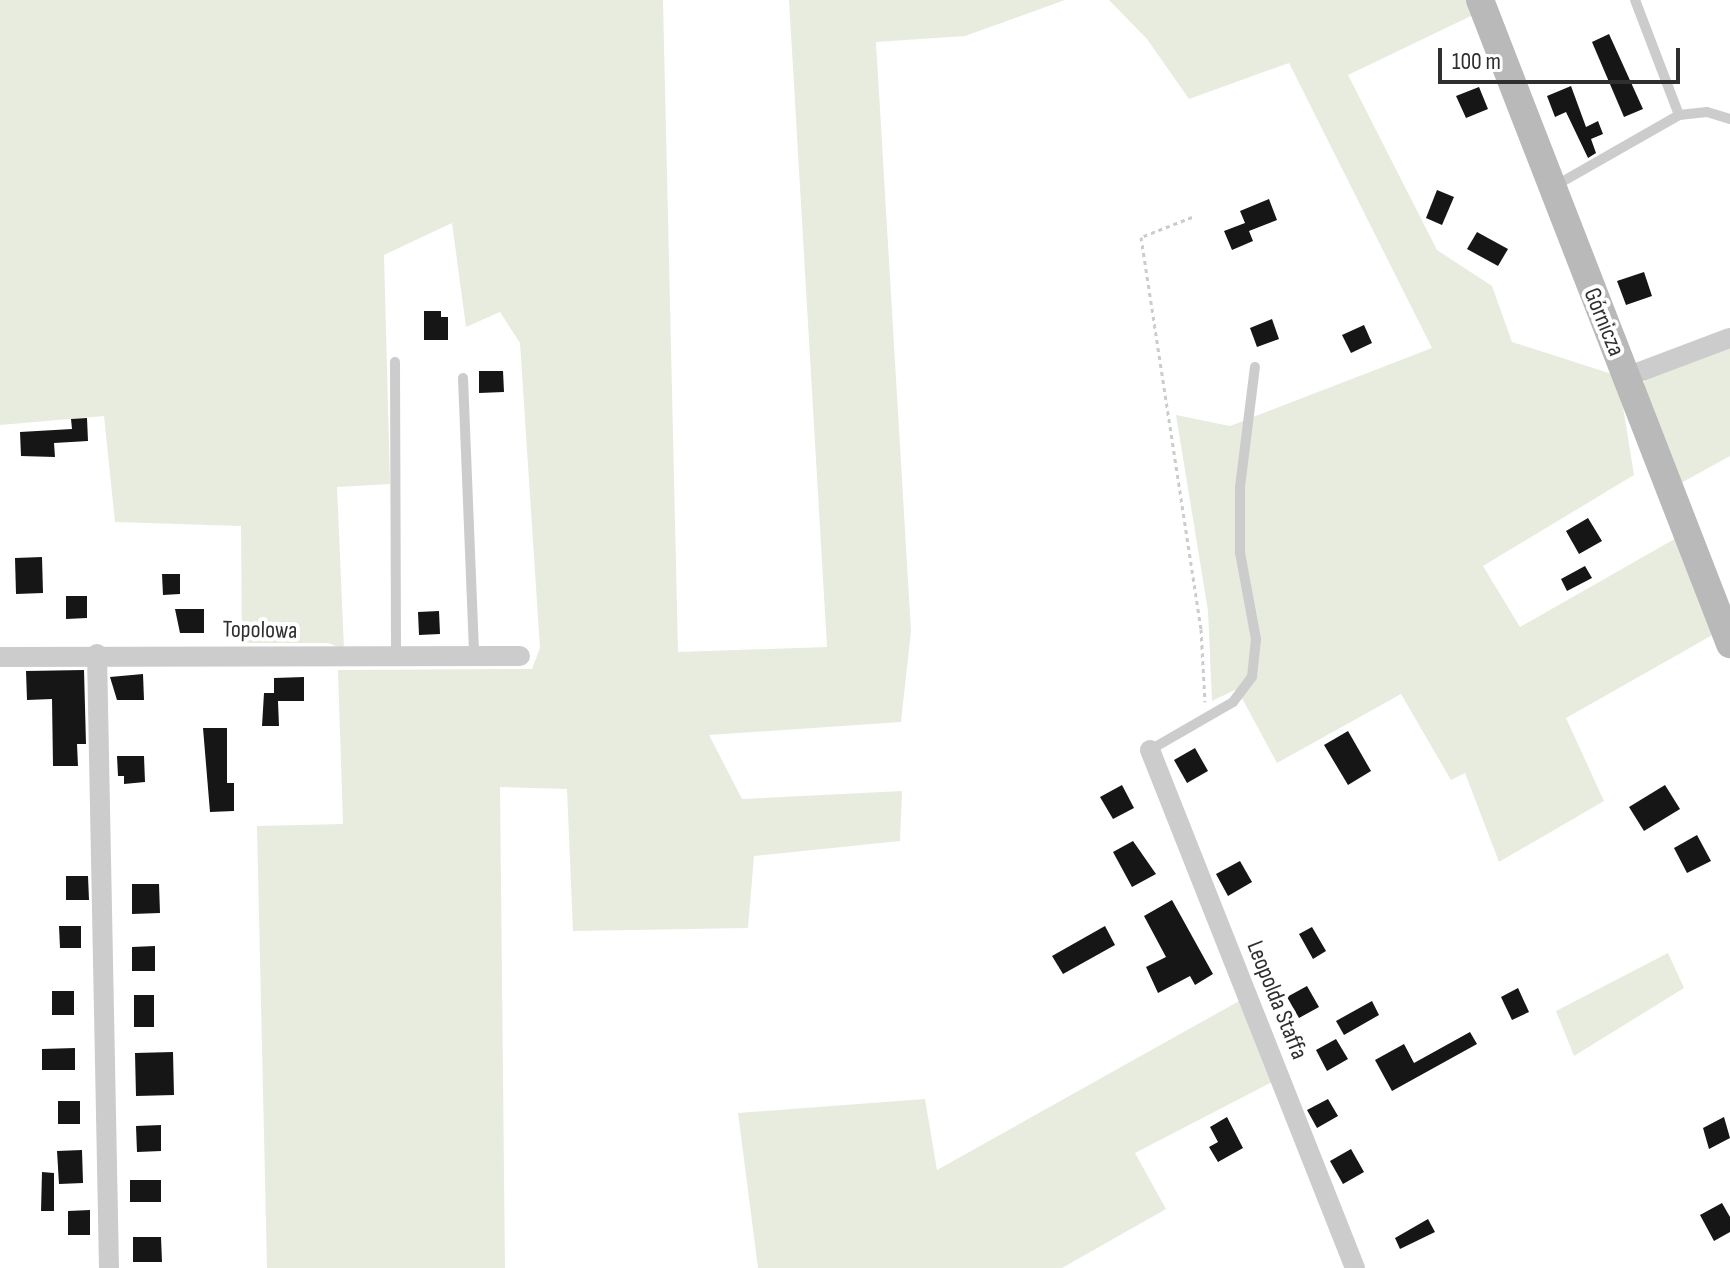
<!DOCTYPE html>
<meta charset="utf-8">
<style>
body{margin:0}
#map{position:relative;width:1730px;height:1268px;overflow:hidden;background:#fff;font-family:"Sofia Sans Condensed",sans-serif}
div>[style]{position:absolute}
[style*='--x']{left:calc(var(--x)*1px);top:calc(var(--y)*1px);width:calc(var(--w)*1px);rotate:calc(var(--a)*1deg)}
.green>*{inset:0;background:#e7ecde}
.building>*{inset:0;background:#161616}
.path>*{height:3px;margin-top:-1.5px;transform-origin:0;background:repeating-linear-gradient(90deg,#ccc 0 4px,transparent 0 8px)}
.lane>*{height:10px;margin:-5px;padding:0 5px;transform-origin:5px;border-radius:5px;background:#ccc}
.street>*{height:20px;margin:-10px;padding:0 10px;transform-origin:10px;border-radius:10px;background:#ccc}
.secondary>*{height:28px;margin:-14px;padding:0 14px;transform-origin:14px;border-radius:14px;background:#b9b9b9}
span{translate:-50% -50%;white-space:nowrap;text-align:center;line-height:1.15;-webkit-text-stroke:8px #fff;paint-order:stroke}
.street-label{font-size:24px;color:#2f2f2f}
.scale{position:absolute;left:1438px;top:48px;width:242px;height:36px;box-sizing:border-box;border:4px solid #2f2f2f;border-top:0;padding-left:10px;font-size:24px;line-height:28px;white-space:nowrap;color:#2f2f2f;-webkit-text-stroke:6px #fff;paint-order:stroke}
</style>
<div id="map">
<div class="green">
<i style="clip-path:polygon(0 0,663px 0,678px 652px,827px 647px,789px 0,1065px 0,965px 36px,876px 42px,911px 631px,901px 722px,709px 735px,742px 799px,902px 791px,900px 841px,754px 856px,748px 928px,573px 931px,567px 789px,500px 787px,505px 1268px,267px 1268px,257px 826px,343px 824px,338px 670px,532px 669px,540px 648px,520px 343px,500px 312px,466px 327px,452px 223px,384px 255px,390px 484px,337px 487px,344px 649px,328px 643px,242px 643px,241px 526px,115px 522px,104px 416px,0 425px)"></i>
<i style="clip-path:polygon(1109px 0,1467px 0,1473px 15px,1348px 75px,1437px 250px,1492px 286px,1512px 342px,1618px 376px,1634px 475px,1483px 566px,1520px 627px,1678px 537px,1716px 633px,1566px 718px,1604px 801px,1499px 862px,1465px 773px,1451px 780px,1401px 694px,1277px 763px,1237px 689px,1212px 701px,1208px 611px,1176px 415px,1230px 426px,1432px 348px,1289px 63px,1189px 99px,1147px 39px)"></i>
<i style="clip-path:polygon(1730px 347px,1730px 456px,1681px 483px,1640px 390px,1646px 379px)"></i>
<i style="clip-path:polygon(1668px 953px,1684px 988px,1574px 1056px,1556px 1011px)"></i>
<i style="clip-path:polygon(1239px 1001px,1272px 1082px,1135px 1153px,1166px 1209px,1062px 1268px,758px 1268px,738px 1113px,925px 1099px,937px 1170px)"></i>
</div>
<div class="building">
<i style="clip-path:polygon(1609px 34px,1643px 109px,1624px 117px,1592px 42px)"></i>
<i style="clip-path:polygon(1571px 86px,1586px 127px,1598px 121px,1603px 134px,1591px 139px,1596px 153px,1588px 158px,1566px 112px,1555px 117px,1547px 96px)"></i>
<i style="clip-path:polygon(1479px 87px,1488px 109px,1466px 118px,1456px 96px)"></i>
<i style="clip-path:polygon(1437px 190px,1454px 197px,1442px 225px,1426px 218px)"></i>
<i style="clip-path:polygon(1269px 199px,1277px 220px,1249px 231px,1253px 241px,1232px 250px,1224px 231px,1245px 223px,1240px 211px)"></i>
<i style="clip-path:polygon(1477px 232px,1508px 249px,1498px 266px,1467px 249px)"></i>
<i style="clip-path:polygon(1644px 272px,1652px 296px,1626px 305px,1617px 281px)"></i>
<i style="clip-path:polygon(424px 311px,441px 311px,441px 317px,448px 317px,448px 340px,424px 340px)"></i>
<i style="clip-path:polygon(1272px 319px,1279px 339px,1257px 347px,1250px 328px)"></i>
<i style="clip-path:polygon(1364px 325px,1372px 343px,1351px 353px,1342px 335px)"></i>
<i style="clip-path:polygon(479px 371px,503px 371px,504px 392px,479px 393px)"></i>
<i style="clip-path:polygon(87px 418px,88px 441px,54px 443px,55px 457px,21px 456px,20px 432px,72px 429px,71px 419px)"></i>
<i style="clip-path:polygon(1588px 518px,1602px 541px,1579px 554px,1566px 531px)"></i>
<i style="clip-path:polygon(42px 557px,43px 593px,16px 594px,15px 558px)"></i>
<i style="clip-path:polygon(1585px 566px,1592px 578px,1567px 591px,1561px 579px)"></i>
<i style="clip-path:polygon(162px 574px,180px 574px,180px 594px,163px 595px)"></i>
<i style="clip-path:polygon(66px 596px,87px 596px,87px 618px,66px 619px)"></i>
<i style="clip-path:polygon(175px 609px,204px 609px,204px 633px,180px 633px)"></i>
<i style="clip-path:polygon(439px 611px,440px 634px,419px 635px,418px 612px)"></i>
<i style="clip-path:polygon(84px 670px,86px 744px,77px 744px,78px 766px,53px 766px,52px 699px,27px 700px,26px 671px)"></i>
<i style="clip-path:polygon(143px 674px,144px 700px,117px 700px,110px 677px)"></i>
<i style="clip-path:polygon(304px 677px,304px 701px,278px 701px,279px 726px,262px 726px,264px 693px,274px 693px,274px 678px)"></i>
<i style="clip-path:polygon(203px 728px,227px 728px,227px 783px,234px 783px,234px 811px,210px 812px)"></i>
<i style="clip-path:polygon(1348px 731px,1371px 771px,1348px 785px,1324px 745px)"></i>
<i style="clip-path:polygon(1195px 748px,1208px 771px,1187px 783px,1174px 760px)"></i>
<i style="clip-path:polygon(117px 756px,144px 756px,145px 782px,124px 784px,124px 776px,118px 776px)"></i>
<i style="clip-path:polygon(1122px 785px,1134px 808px,1113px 819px,1100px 797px)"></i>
<i style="clip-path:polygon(1665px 785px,1680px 809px,1644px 831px,1629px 807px)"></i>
<i style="clip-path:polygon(1697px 835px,1711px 861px,1687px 873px,1674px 848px)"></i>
<i style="clip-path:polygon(1133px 841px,1156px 874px,1132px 887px,1113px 852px)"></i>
<i style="clip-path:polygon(1240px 861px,1252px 882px,1228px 896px,1216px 874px)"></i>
<i style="clip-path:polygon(66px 876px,88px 876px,89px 900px,66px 900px)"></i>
<i style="clip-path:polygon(132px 884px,159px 884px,160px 913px,132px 914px)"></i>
<i style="clip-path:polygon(1172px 900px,1213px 974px,1195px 985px,1190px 976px,1158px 993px,1146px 967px,1166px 957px,1144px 916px)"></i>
<i style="clip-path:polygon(59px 926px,81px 926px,81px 948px,60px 948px)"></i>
<i style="clip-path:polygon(1105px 926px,1115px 945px,1063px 974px,1052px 956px)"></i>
<i style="clip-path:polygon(1312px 927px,1326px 951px,1313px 959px,1299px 934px)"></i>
<i style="clip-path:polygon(155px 946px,155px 971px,132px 971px,132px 947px)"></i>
<i style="clip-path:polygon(1307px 986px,1319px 1007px,1299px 1018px,1287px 997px)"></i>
<i style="clip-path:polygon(1518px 988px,1529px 1012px,1512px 1020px,1501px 997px)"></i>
<i style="clip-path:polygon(52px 991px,74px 991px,74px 1015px,52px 1015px)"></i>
<i style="clip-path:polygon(134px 995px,154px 995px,154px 1027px,134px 1027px)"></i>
<i style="clip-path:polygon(1372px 1001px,1379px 1015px,1344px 1035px,1336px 1021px)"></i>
<i style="clip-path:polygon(1470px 1032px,1477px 1044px,1392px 1091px,1375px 1060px,1404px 1044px,1414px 1063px)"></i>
<i style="clip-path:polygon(1336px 1039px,1348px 1059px,1327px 1071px,1316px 1050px)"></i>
<i style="clip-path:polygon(75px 1048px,75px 1070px,42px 1070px,42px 1049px)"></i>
<i style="clip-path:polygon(173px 1052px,174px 1095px,136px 1096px,135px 1053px)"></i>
<i style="clip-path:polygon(1328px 1099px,1338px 1116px,1317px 1128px,1307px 1110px)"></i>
<i style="clip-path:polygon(58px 1101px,80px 1101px,80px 1124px,58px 1124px)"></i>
<i style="clip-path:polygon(1227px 1117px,1243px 1148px,1218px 1162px,1209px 1147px,1218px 1142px,1210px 1127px)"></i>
<i style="clip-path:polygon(1724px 1117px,1730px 1138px,1709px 1149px,1703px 1128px)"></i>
<i style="clip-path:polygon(161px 1125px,161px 1151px,137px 1152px,136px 1126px)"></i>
<i style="clip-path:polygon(1351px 1149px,1364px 1172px,1343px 1184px,1330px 1161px)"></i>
<i style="clip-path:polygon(82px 1150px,83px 1183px,59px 1184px,57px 1151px)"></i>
<i style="clip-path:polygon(42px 1172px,54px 1173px,54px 1211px,41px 1211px)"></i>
<i style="clip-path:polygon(130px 1180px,161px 1180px,161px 1202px,130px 1202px)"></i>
<i style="clip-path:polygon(1722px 1203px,1730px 1217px,1730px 1232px,1714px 1241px,1700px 1215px)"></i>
<i style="clip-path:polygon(90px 1210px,90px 1235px,68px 1235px,68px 1211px)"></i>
<i style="clip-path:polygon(1428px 1219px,1435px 1232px,1400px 1249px,1395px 1238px)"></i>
<i style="clip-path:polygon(133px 1237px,161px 1237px,162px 1262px,133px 1262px)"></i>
</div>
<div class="path">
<i style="--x:1192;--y:217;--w:55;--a:158.6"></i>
<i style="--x:1141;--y:237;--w:397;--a:81.3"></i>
<i style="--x:1201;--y:629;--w:73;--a:86.9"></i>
</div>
<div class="lane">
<i style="--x:1679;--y:115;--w:28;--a:-6"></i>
<i style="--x:1707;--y:112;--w:24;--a:17"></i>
<i style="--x:1553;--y:187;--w:145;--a:-29.7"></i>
<i style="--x:1679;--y:115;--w:123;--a:-110.9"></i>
<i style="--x:395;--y:362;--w:296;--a:89.8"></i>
<i style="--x:463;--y:378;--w:279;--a:87.7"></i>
<i style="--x:1150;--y:750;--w:96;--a:-30"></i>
<i style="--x:1233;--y:702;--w:31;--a:-53"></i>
<i style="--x:1252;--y:677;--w:38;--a:-84"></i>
<i style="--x:1256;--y:639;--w:87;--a:-100.5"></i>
<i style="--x:1240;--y:553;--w:66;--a:-90"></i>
<i style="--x:1240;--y:487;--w:121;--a:-82.9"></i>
</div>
<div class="street">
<i style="--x:1626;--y:377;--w:111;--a:-20.6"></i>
<i style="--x:97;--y:654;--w:614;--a:88.88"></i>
<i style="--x:0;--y:657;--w:520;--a:-0.11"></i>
<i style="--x:1150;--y:750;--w:557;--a:68.41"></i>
</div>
<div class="secondary">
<i style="--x:1480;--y:0;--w:691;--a:68.78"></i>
</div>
<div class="street-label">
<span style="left:1604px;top:322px;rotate:68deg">Górnicza</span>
<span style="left:260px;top:630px;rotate:1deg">Topolowa</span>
<span style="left:1277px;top:1000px;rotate:68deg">Leopolda Staffa</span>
</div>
<div class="scale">100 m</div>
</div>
